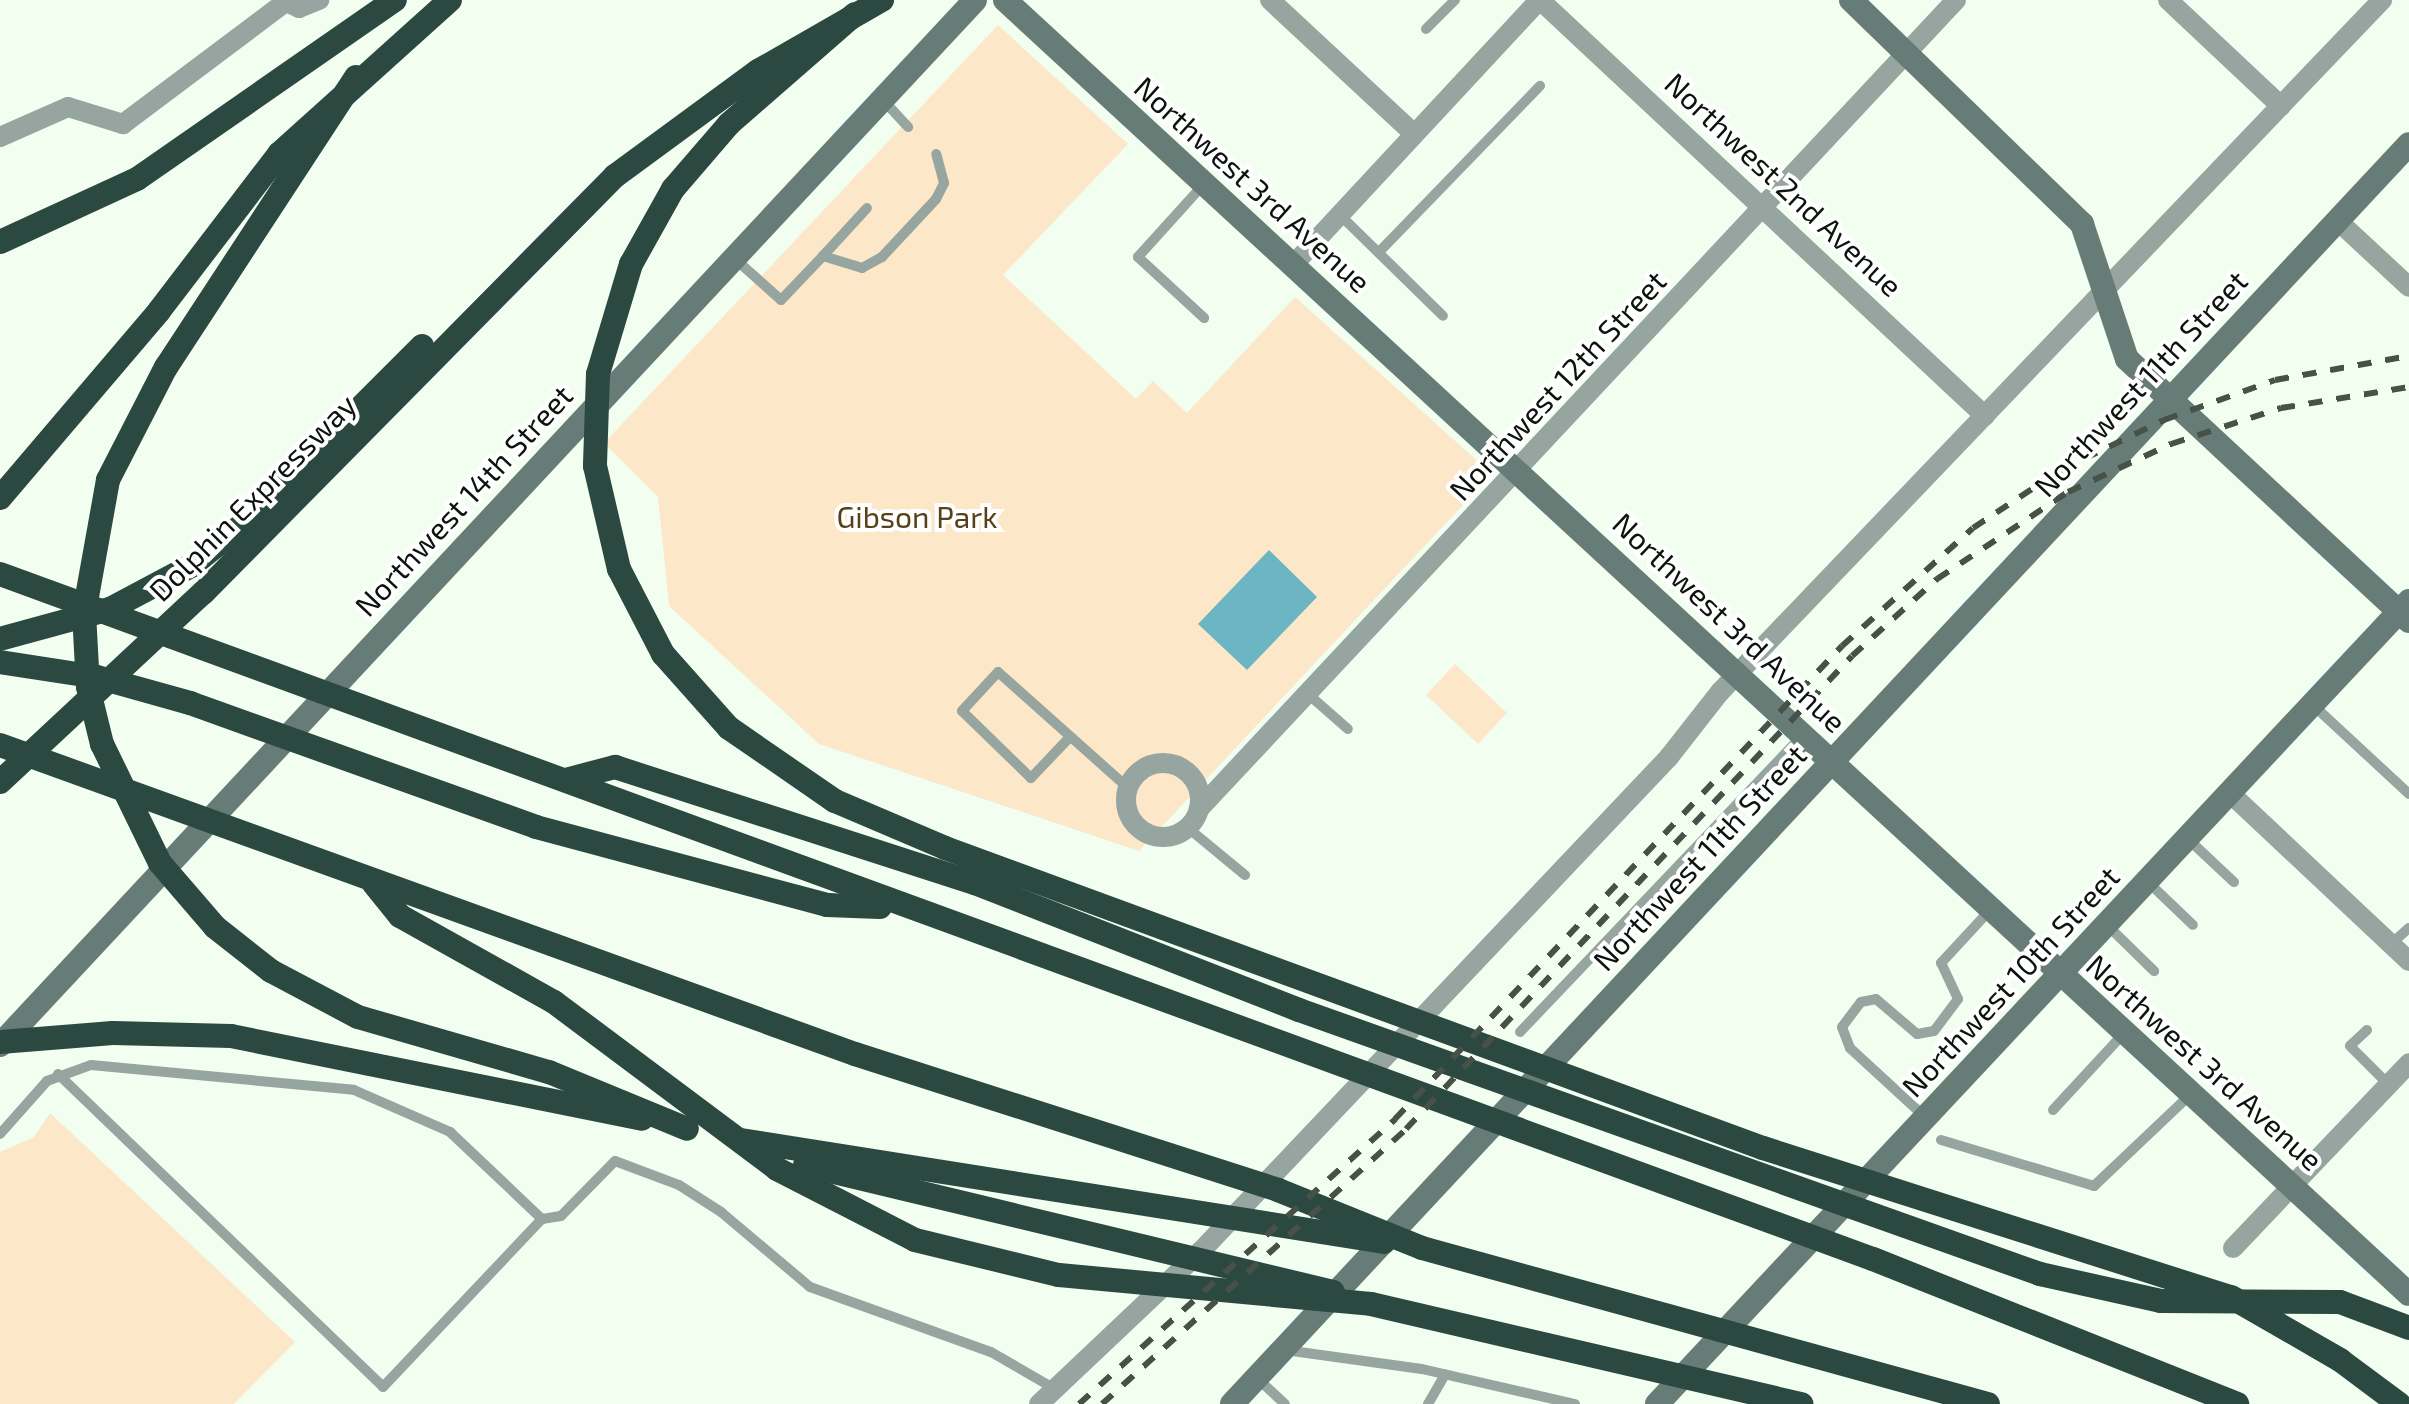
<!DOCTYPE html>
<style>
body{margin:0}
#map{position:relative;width:2409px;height:1404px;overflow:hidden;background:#f1fef0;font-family:"Exo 2",sans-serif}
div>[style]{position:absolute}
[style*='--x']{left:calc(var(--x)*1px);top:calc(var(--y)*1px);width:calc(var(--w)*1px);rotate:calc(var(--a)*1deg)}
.green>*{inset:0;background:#fce8c9}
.water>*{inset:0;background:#6cb5c3}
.lane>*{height:10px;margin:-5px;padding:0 5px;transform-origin:5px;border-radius:5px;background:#97a5a1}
.street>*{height:20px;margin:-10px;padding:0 10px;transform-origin:10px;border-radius:10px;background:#97a5a1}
.street>.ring{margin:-10px;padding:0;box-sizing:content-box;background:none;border:20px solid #97a5a1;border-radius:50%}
.secondary>*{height:24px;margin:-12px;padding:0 12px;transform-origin:12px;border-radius:12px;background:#687c77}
.highway>*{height:24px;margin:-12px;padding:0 12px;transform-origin:12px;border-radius:12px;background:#2b4841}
.rail>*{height:6px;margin-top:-3px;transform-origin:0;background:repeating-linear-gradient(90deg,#485148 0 14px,transparent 0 28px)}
span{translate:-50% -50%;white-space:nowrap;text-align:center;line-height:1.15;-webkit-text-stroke:8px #fff;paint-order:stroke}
.street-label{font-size:30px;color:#0c130c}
.park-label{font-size:30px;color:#57411a}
</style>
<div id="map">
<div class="green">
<i style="clip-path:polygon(998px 25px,1128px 144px,1003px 275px,1136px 399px,1153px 381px,1187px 413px,1295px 297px,1492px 474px,1139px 851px,819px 744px,669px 606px,658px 497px,604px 443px)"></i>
<i style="clip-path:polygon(1455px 664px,1507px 713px,1478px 744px,1426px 695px)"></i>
<i style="clip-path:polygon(50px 1113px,295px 1342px,234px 1404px,0 1404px,0 1152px,34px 1137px)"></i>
</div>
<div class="water">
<i style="clip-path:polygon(1269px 550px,1317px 597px,1247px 670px,1198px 624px)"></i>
</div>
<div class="lane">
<i style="--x:1426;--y:29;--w:41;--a:-45"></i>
<i style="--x:883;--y:100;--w:37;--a:47"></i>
<i style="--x:1203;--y:185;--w:97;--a:132.1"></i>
<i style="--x:1138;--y:257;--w:90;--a:42.7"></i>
<i style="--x:1340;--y:215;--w:144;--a:44.4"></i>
<i style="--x:1380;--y:251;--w:230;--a:-45.9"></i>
<i style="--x:823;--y:256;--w:65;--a:-47.5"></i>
<i style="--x:734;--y:258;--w:63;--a:41.8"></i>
<i style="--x:781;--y:300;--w:61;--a:-46.3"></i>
<i style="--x:823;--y:256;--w:41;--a:17.1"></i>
<i style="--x:862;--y:268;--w:23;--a:-29"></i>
<i style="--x:882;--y:257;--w:79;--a:-47"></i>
<i style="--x:936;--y:199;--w:18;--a:-63"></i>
<i style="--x:944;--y:183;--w:30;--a:-105"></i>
<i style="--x:1308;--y:694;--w:53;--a:41.2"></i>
<i style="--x:2313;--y:705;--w:131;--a:42.8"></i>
<i style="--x:1068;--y:739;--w:54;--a:133.5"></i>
<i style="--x:1031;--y:778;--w:96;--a:-135.8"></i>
<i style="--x:962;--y:711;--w:53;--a:-47.3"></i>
<i style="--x:998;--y:672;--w:174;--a:41.7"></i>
<i style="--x:1188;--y:828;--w:74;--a:39.5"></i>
<i style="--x:2188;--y:839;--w:63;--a:43.1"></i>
<i style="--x:2148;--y:882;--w:62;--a:43.7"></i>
<i style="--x:2107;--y:925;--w:66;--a:44.4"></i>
<i style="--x:2391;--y:944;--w:24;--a:-42"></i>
<i style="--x:2367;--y:1030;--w:23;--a:137"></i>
<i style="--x:2350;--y:1046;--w:55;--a:45"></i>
<i style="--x:1520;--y:1032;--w:410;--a:-46.4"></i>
<i style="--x:58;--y:1074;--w:451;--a:43.9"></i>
<i style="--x:383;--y:1387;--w:231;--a:-46.6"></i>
<i style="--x:2053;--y:1110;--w:105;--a:-47.3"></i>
<i style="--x:1925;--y:1117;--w:102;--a:-137.4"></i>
<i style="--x:1850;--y:1048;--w:22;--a:-111"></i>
<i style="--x:1842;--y:1027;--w:31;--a:-53"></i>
<i style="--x:1861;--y:1002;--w:15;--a:-11"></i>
<i style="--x:1876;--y:999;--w:54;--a:40.5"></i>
<i style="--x:1917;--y:1034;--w:17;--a:-10"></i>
<i style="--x:1934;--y:1031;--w:40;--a:-53"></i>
<i style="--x:1958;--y:999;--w:40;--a:-115"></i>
<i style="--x:1941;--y:963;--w:72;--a:-47.2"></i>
<i style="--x:0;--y:1134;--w:71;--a:-48.4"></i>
<i style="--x:47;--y:1081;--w:47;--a:-20"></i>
<i style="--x:91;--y:1065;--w:264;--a:5.4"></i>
<i style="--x:354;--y:1090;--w:105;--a:23.6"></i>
<i style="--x:450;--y:1132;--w:127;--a:43.4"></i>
<i style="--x:542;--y:1219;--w:19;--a:-9"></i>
<i style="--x:561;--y:1216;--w:77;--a:-45.5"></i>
<i style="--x:615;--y:1161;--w:68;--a:20.6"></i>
<i style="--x:679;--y:1185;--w:50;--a:32.7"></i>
<i style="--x:721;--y:1212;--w:116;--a:40.1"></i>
<i style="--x:810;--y:1287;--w:192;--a:19.8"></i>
<i style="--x:991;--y:1352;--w:74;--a:30"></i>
<i style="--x:1941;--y:1140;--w:160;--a:16.7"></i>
<i style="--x:2094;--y:1186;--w:132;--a:-43.5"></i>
<i style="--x:1285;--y:1350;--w:138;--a:7.9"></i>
<i style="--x:1422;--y:1369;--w:157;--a:12.9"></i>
<i style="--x:1257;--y:1378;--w:38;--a:43"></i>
<i style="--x:1428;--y:1404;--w:34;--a:-60"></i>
</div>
<div class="street">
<i style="--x:282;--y:0;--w:19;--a:25"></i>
<i style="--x:299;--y:8;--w:22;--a:-22"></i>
<i style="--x:1270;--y:0;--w:197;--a:42.9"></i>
<i style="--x:1540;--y:0;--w:609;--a:43.07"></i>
<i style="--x:2168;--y:0;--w:155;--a:43.2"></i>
<i style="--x:0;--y:137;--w:74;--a:-23.8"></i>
<i style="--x:68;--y:107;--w:58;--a:17.2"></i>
<i style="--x:123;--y:124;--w:201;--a:-36.9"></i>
<i style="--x:2337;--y:220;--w:98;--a:42.9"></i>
<i style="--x:1294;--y:264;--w:360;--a:-47.1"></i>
<i class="ring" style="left:1126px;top:763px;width:54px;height:54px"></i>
<i style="--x:2231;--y:794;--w:244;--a:43.2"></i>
<i style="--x:1199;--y:809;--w:1108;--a:-46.9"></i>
<i style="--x:2233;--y:1248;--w:255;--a:-46.4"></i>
<i style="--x:1039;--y:1404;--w:224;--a:-43.4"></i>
<i style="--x:1202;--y:1250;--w:679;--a:-46.55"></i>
<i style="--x:1669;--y:757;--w:83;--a:-51.9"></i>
<i style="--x:1720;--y:692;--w:958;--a:-46.27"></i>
</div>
<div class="secondary">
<i style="--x:1005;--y:0;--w:1909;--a:42.67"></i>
<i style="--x:1851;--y:0;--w:322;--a:44.1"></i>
<i style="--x:2082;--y:224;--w:142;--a:71.6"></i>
<i style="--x:2127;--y:359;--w:385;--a:42.9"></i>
<i style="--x:0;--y:1045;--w:1429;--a:-46.98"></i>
<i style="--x:1232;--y:1404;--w:1724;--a:-46.95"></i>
<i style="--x:1657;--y:1404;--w:1100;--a:-46.88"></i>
</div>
<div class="highway">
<i style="--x:855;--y:14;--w:167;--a:138.9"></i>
<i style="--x:729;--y:124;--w:86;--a:130.7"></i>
<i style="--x:673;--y:189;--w:86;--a:119.2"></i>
<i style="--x:631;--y:264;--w:115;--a:106.7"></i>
<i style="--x:598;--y:374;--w:92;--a:91.9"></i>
<i style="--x:595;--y:466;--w:106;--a:76.9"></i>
<i style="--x:619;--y:569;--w:96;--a:62.6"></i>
<i style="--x:663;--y:654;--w:99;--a:48.3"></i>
<i style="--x:729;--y:728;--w:129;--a:34.6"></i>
<i style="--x:835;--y:801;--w:120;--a:23.1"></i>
<i style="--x:945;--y:848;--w:871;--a:20.14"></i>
<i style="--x:1763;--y:1148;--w:491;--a:17.7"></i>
<i style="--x:2231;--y:1297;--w:126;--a:30"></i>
<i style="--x:2340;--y:1360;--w:74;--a:36.7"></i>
<i style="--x:356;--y:77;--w:347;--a:123.2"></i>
<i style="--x:166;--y:367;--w:127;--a:117.2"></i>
<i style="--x:108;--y:480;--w:135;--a:100.2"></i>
<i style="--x:84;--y:613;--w:74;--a:86.9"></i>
<i style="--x:88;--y:687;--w:59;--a:76.2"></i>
<i style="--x:102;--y:744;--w:132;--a:64"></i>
<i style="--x:160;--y:863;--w:84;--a:49.3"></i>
<i style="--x:215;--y:927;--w:71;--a:38.2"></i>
<i style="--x:271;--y:971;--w:98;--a:27.9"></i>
<i style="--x:358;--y:1017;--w:199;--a:16.1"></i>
<i style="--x:549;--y:1072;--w:149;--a:22.4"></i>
<i style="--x:0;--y:242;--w:151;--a:-24.7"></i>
<i style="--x:137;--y:179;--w:314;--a:-34.8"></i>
<i style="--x:0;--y:498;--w:245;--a:-49.6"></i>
<i style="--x:159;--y:311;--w:198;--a:-52.6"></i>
<i style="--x:279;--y:154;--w:230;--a:-42"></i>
<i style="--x:0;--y:574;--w:1994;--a:20.09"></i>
<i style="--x:1873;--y:1259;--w:392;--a:21.7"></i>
<i style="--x:0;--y:639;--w:114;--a:-15.3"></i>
<i style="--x:110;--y:609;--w:92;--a:-28"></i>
<i style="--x:191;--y:566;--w:70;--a:-38.7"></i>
<i style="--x:246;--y:522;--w:249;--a:-45"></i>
<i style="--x:0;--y:662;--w:98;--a:8.8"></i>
<i style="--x:97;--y:677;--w:97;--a:15.6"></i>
<i style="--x:190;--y:703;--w:368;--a:19.7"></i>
<i style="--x:536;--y:827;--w:301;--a:15"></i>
<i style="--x:827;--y:905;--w:53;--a:2.2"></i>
<i style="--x:0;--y:745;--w:909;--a:19.87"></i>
<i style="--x:855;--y:1054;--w:444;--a:17.8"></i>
<i style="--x:1278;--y:1190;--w:155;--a:21.9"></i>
<i style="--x:1422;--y:1248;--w:587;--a:15.41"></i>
<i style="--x:569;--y:779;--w:48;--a:-14.6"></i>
<i style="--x:615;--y:767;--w:378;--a:17.9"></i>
<i style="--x:975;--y:883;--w:348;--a:21.4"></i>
<i style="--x:1299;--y:1010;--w:787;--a:19.61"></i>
<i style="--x:2040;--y:1274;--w:124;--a:12.6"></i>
<i style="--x:2161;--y:1301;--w:179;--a:0.3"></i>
<i style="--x:2340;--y:1302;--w:74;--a:20.6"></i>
<i style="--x:0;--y:782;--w:277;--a:-43"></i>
<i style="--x:203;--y:593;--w:586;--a:-45.35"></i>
<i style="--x:615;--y:176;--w:177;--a:-36.3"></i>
<i style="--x:758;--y:71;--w:143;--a:-29.8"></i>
<i style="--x:374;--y:884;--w:41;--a:50.9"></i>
<i style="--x:400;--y:916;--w:176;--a:29.2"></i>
<i style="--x:554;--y:1002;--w:279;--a:36.8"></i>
<i style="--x:777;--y:1169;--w:155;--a:27.2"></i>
<i style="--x:915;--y:1240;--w:148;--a:13.7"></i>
<i style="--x:1059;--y:1275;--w:313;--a:5.3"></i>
<i style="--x:1371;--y:1304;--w:442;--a:13.1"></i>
<i style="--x:0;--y:1042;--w:113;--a:-4.6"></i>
<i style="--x:113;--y:1033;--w:118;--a:1.5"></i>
<i style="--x:231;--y:1036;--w:419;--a:11.4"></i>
<i style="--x:741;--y:1140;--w:651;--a:9.01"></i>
<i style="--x:805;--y:1165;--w:543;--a:13.52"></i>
</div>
<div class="rail">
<i style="--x:1079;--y:1404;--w:426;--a:-42"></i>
<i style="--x:1395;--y:1119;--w:651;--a:-46.62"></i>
<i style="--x:1842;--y:646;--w:176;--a:-42"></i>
<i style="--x:1973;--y:528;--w:103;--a:-33.5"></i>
<i style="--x:2059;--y:471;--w:117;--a:-25.9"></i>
<i style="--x:2164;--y:420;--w:118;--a:-19.8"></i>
<i style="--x:2275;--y:380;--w:136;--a:-10.2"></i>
<i style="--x:1102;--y:1404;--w:410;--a:-42.1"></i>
<i style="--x:1406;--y:1129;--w:650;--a:-46.68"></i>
<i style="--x:1852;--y:656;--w:115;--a:-42.2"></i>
<i style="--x:1937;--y:579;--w:157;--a:-33.6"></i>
<i style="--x:2068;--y:492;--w:114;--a:-25"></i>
<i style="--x:2171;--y:444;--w:116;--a:-18.1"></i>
<i style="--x:2281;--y:408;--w:130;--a:-9.3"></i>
</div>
<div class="street-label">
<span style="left:1253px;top:184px;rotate:42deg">Northwest 3rd Avenue</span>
<span style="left:1784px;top:184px;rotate:43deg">Northwest 2nd Avenue</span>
<span style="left:2140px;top:383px;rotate:-47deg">Northwest 11th Street</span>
<span style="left:1557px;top:385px;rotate:-47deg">Northwest 12th Street</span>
<span style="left:252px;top:497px;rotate:-45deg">Dolphin Expressway</span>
<span style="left:463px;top:500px;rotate:-47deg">Northwest 14th Street</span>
<span style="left:1730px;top:622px;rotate:43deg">Northwest 3rd Avenue</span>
<span style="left:1699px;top:857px;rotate:-47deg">Northwest 11th Street</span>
<span style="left:2010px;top:981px;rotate:-47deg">Northwest 10th Street</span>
<span style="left:2205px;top:1062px;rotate:42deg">Northwest 3rd Avenue</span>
</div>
<div class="park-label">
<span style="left:917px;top:516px">Gibson Park</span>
</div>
</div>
